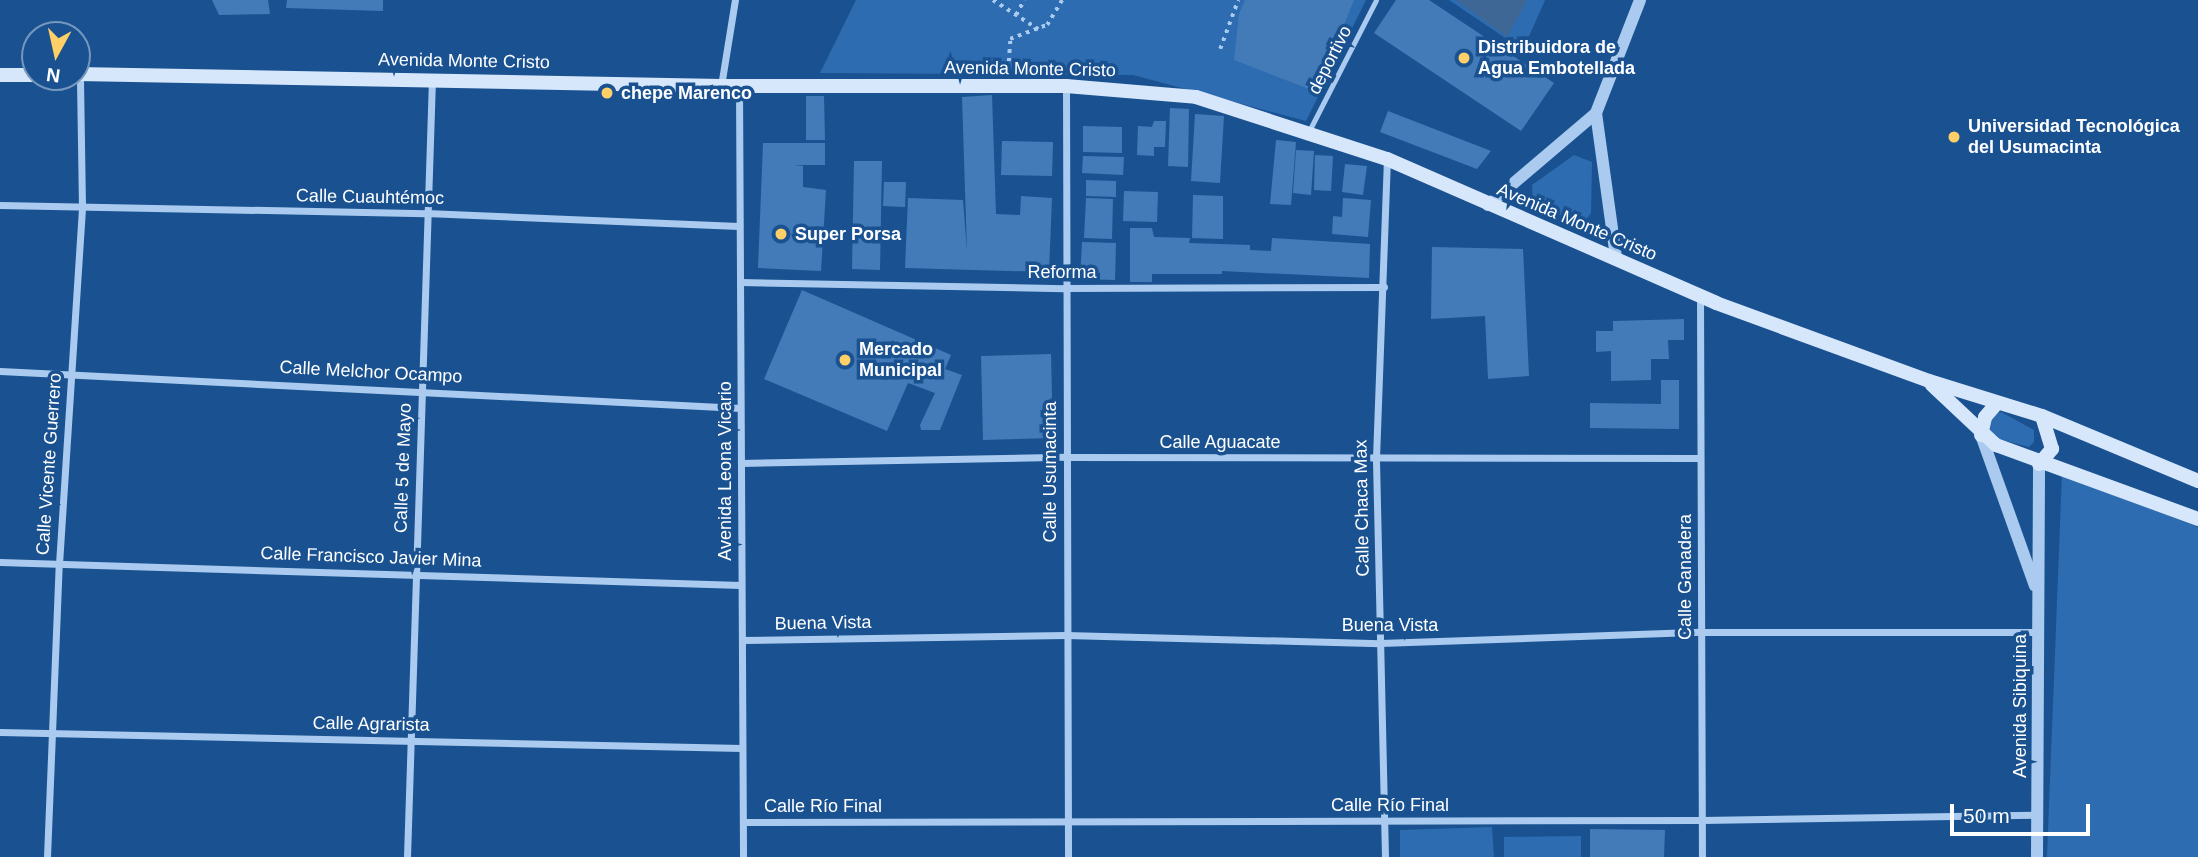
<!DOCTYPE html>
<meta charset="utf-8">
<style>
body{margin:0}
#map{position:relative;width:2198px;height:857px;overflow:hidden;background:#1a5291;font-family:Arial,sans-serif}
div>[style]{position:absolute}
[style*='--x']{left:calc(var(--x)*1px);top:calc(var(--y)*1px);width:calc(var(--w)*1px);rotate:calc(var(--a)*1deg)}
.green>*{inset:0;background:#2d6cb0}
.water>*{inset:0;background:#3f6795}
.building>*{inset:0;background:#437bb9}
.path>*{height:3.5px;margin-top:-1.75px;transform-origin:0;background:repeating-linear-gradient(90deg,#aacbef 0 3.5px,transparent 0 8.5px)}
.service>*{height:5px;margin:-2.5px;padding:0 2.5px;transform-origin:2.5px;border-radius:2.5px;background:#aacbef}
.minor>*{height:7px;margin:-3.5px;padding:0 3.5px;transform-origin:3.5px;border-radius:3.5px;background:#aacbef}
.tertiary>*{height:12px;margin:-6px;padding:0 6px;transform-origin:6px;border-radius:6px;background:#aacbef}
.secondary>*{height:14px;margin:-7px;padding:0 7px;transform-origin:7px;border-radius:7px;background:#d7e7fb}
.dots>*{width:19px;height:19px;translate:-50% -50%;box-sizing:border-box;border:4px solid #1a5291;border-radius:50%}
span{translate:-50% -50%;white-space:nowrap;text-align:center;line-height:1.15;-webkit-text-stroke:7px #1a5291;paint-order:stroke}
.poi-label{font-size:18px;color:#fff;font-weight:700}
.left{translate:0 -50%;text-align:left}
.street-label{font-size:18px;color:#fff}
.north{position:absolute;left:21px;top:21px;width:70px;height:70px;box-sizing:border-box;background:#1a5291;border:2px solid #7697bd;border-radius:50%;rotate:188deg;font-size:19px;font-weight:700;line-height:28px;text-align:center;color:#fff}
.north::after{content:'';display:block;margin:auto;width:24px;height:32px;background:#ffcf68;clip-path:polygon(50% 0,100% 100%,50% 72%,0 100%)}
.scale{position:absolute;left:1950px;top:804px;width:140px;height:32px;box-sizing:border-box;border:4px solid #fff;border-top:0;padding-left:9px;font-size:21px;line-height:24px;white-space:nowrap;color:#fff;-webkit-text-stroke:5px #1a5291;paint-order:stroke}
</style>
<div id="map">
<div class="green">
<i style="clip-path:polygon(856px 0,1366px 0,1306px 121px,1133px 75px,820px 73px)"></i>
<i style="clip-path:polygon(1449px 0,1545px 0,1523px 50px)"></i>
<i style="clip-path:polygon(1574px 155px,1592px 162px,1591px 213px,1582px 225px,1533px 203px,1532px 185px)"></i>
<i style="clip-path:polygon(2001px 412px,2034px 430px,2034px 442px,2029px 447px,1991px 437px,1986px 416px)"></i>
<i style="clip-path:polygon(2062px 474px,2198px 527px,2198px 857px,2047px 857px)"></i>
<i style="clip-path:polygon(1492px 827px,1494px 857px,1400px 857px,1400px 830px)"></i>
<i style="clip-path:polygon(1581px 836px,1581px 857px,1504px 857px,1504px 837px)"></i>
</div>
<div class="water">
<i style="clip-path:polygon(1456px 0,1527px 0,1507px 37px)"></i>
</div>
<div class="building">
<i style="clip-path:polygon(212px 0,268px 0,270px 14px,219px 15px)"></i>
<i style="clip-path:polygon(287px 0,383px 0,383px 11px,286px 8px)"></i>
<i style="clip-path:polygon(1245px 0,1354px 0,1317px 92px,1234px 60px,1239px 14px)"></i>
<i style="clip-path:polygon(1396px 0,1429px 0,1554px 83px,1521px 131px,1374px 33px)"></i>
<i style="clip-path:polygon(992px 95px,996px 214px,1020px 215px,1021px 196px,1052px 198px,1049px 272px,905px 268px,908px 198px,963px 200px,967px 252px,962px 97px)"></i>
<i style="clip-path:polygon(806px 96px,824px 96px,825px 140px,806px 140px)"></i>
<i style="clip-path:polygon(1170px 108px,1189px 109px,1188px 167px,1168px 166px)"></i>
<i style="clip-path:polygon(1388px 111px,1491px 151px,1477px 169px,1380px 132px)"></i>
<i style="clip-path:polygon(1195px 114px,1224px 116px,1220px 183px,1191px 181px)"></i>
<i style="clip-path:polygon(1154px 121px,1166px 121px,1165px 147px,1154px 147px,1154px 156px,1137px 155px,1138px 126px,1152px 127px)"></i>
<i style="clip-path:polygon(1083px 126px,1122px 127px,1122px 153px,1083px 152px)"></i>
<i style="clip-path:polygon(1276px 140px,1296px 142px,1291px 205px,1270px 204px)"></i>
<i style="clip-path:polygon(1002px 141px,1053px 142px,1052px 176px,1001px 175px)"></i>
<i style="clip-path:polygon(763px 143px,825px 143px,825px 165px,794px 165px,803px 166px,803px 187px,826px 190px,821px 271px,758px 268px)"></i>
<i style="clip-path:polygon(1296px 150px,1314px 151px,1311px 195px,1293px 193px)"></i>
<i style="clip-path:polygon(1315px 155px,1333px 156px,1331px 191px,1314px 190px)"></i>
<i style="clip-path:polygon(1083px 156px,1124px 157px,1123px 175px,1082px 173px)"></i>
<i style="clip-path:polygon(854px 161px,882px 161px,880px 270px,852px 269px)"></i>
<i style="clip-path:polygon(1345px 164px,1367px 166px,1363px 195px,1342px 192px)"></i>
<i style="clip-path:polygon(1086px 180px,1116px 181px,1116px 197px,1086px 196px)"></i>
<i style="clip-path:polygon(884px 182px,906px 182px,905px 207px,883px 206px)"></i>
<i style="clip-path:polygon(1124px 191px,1158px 192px,1157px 222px,1123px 221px)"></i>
<i style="clip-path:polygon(1193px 195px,1223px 196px,1223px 239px,1192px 238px)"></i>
<i style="clip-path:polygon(1086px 198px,1113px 199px,1112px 239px,1084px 238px)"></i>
<i style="clip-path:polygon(1343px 198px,1371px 200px,1368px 237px,1332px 234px,1333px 216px,1342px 217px)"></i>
<i style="clip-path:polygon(1130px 228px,1152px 228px,1154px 237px,1190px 238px,1189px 243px,1250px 245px,1250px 250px,1271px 251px,1272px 238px,1370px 244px,1369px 278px,1222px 271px,1222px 274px,1152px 274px,1152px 282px,1130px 282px)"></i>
<i style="clip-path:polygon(1082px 242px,1116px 243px,1115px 280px,1080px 279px)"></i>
<i style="clip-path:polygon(1432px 247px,1523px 249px,1529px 376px,1488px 379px,1485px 316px,1431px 319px)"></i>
<i style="clip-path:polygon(802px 290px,951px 355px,945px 369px,962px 375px,940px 430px,921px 430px,920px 425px,935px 393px,908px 383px,887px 431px,764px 379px)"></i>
<i style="clip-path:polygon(1684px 319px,1684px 340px,1668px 340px,1669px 359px,1651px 359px,1651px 380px,1611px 381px,1611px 351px,1596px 352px,1596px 331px,1613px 331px,1613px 321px)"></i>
<i style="clip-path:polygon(1051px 354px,1053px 438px,983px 440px,981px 356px)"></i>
<i style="clip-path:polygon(1661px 380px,1679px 380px,1679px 429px,1590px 428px,1590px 403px,1661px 404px)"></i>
<i style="clip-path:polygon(1590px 829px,1665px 830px,1664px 857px,1590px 857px)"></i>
</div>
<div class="path">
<i style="--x:993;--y:0;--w:54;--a:32.8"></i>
<i style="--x:1016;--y:15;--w:17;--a:-62"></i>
<i style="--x:1220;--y:49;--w:52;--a:-69.8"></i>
<i style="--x:1008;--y:70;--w:31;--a:-86"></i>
<i style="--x:1010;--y:39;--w:40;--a:-21"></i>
<i style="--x:1047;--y:25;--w:29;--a:-59"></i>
</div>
<div class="service">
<i style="--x:1308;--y:133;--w:149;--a:-62.9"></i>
</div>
<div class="minor">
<i style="--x:721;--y:86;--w:87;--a:-80.8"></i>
<i style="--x:739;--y:86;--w:771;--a:89.7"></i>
<i style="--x:1066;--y:86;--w:771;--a:89.85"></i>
<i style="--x:0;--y:205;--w:426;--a:1.1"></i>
<i style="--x:426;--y:213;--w:313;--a:2.4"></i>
<i style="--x:740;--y:282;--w:324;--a:1.1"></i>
<i style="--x:1064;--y:288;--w:320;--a:-0.2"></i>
<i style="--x:1700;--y:297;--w:560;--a:89.8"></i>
<i style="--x:0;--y:371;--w:741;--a:2.86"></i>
<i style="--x:741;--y:463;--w:324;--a:-1.1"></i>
<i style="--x:1065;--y:457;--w:634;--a:0.09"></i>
<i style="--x:0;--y:562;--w:741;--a:1.78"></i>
<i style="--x:742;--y:640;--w:324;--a:-0.9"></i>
<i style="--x:1066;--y:635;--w:314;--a:1.5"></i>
<i style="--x:1380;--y:643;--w:321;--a:-2"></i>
<i style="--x:1701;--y:632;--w:337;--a:0"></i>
<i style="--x:0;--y:732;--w:742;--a:1.24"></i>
<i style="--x:743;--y:822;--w:959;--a:-0.12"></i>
<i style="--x:1702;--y:820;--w:335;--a:-0.9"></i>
<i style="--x:47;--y:857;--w:293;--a:-87.7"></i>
<i style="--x:59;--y:564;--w:358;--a:-86.3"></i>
<i style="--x:82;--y:207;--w:133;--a:-90.9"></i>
<i style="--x:407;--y:857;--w:777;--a:-88.16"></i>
<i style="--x:1385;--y:857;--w:399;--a:-91.3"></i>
<i style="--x:1376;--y:458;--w:299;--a:-87.9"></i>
</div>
<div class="tertiary">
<i style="--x:1596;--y:113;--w:121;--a:-68.7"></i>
<i style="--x:1488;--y:205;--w:142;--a:-40.4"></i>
<i style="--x:1596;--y:113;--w:145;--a:82.1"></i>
<i style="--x:1981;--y:435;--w:160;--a:70.3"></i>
<i style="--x:2037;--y:857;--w:393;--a:-89.7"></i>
</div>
<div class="secondary">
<i style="--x:77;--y:74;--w:644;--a:1.07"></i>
<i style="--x:721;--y:86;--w:345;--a:0"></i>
<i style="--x:1066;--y:86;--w:130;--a:4.8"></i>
<i style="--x:1196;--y:97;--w:201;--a:18"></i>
<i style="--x:1387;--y:159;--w:359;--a:23.6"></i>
<i style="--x:1716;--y:303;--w:227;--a:20.1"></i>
<i style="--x:1929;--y:381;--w:118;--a:17.2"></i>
<i style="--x:2042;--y:416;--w:169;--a:22.6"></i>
<i style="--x:0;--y:75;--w:35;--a:0"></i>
<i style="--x:1932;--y:385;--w:88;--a:43.2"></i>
<i style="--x:1996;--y:445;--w:215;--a:20.1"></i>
<i style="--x:1981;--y:435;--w:18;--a:-77"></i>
<i style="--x:1985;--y:417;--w:18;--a:-49"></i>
<i style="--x:2039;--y:464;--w:20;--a:-49"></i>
<i style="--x:2052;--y:449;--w:34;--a:-107"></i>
</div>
<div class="dots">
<i style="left:1464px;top:58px;background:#ffcf68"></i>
<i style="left:607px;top:93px;background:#ffcf68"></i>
<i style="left:1954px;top:137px;background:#ffcf68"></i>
<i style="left:781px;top:234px;background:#ffcf68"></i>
<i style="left:845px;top:360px;background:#ffcf68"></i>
</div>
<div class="poi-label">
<span class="left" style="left:1478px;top:58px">Distribuidora de<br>Agua Embotellada</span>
<span class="left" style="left:621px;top:93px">chepe Marenco</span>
<span class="left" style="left:1968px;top:137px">Universidad Tecnológica<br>del Usumacinta</span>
<span class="left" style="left:795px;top:234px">Super Porsa</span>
<span class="left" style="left:859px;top:360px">Mercado<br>Municipal</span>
</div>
<div class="street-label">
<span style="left:1330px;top:60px;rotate:-63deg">deportivo</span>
<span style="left:464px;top:61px;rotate:1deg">Avenida Monte Cristo</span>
<span style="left:1030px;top:69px;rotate:1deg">Avenida Monte Cristo</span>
<span style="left:370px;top:197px;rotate:1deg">Calle Cuauhtémoc</span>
<span style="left:1577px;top:222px;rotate:23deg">Avenida Monte Cristo</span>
<span style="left:1062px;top:272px">Reforma</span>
<span style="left:371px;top:372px;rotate:3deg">Calle Melchor Ocampo</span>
<span style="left:1220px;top:442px">Calle Aguacate</span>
<span style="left:49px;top:464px;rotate:-86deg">Calle Vicente Guerrero</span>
<span style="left:403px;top:468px;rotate:-88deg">Calle 5 de Mayo</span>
<span style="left:725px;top:471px;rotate:-90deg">Avenida Leona Vicario</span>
<span style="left:1050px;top:472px;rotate:-90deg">Calle Usumacinta</span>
<span style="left:1362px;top:508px;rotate:-91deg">Calle Chaca Max</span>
<span style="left:371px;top:557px;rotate:2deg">Calle Francisco Javier Mina</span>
<span style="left:1685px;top:577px;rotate:-90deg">Calle Ganadera</span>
<span style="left:823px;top:623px;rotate:-1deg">Buena Vista</span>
<span style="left:1390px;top:625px">Buena Vista</span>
<span style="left:2020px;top:706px;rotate:-90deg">Avenida Sibiquina</span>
<span style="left:371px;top:724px;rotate:1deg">Calle Agrarista</span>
<span style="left:1390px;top:805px">Calle Río Final</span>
<span style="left:823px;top:806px">Calle Río Final</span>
</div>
<div class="north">N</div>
<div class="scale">50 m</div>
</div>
